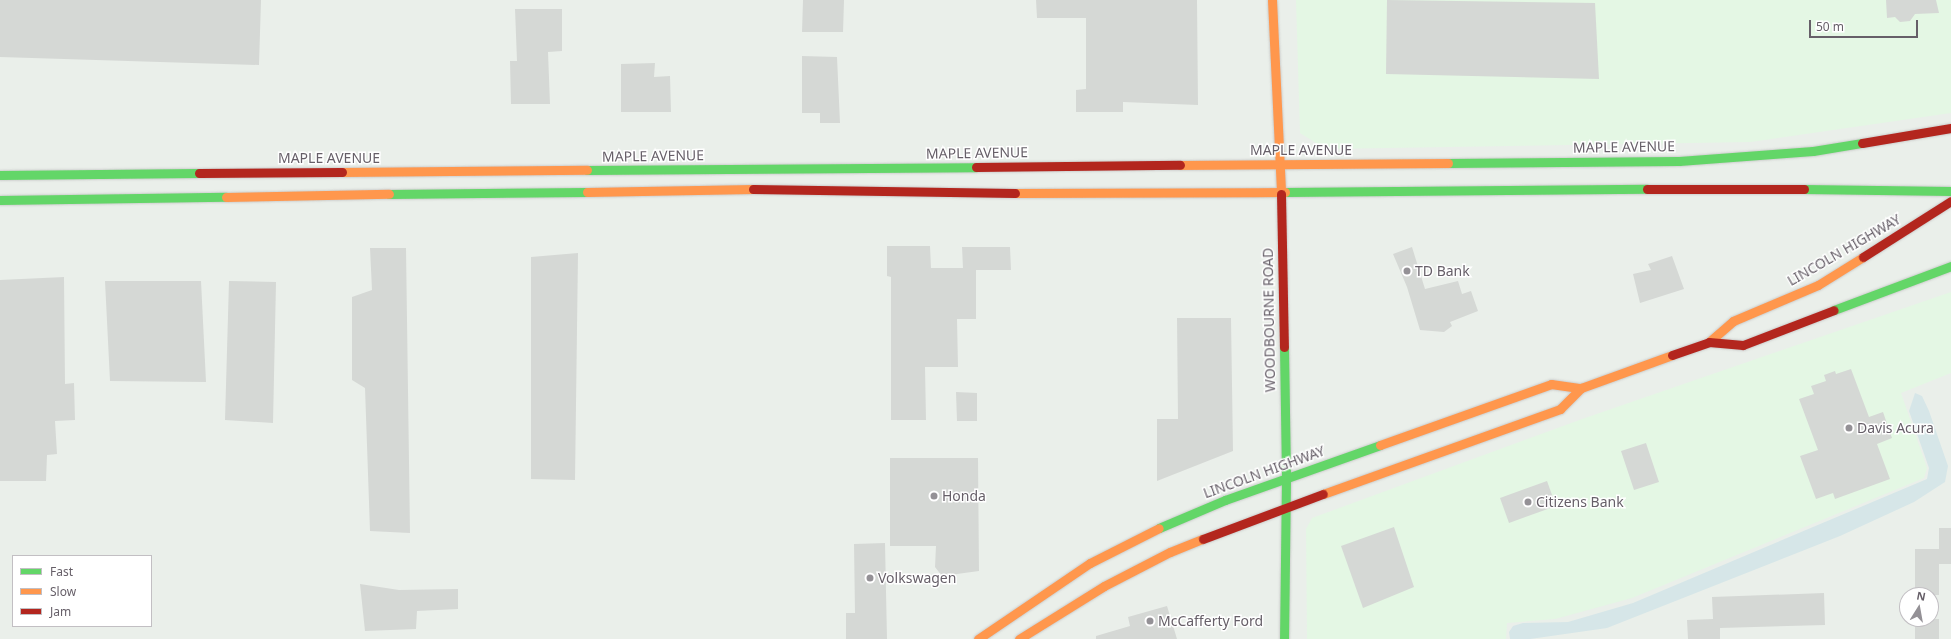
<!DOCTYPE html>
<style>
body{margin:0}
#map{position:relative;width:1951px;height:639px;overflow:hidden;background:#eaefea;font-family:"Noto Sans",sans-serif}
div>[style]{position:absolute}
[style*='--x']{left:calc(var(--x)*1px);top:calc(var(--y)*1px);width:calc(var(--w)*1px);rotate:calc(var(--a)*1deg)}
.commercial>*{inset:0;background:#e4f7e4}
.green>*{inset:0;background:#d6e6e8}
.building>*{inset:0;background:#d5d8d5}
.roads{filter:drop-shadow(0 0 1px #cbcccb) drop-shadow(0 0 1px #cbcccb)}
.fast>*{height:9px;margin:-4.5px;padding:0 4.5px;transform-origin:4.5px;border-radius:4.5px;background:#63d668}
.slow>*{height:9px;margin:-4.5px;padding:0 4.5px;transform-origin:4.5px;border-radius:4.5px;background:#ff974d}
.jam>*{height:9px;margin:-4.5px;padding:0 4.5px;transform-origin:4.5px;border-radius:4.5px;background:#b3261e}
.dots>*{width:11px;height:11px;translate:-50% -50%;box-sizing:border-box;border:2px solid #fff;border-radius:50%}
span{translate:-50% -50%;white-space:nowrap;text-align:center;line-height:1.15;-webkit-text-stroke:3px #fff;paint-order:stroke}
.street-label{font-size:14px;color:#665f68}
.poi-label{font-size:14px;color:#665f68}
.left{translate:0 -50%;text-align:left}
.legend{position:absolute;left:12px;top:555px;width:140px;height:72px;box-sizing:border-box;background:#fff;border:1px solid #c2bfc3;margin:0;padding:5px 7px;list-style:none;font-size:12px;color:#665f68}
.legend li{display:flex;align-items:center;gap:8px;height:20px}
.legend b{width:20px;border:1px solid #c2bfc3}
.north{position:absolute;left:1899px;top:587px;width:40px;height:40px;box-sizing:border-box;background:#fff;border:1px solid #c2bfc3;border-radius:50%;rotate:11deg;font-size:11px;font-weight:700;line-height:16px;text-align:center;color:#665f68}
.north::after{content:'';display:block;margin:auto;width:14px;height:18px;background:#949196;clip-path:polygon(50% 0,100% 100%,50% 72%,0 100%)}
.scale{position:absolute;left:1809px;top:20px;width:109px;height:18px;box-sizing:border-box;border:2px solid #665f68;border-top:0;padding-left:5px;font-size:12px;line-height:14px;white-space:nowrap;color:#665f68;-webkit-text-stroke:3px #fff;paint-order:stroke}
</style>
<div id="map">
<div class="commercial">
<i style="clip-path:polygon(1296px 0,1951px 0,1951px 113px,1751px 142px,1326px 149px,1300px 133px)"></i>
<i style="clip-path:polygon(1951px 292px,1951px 373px,1901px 393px,1927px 468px,1924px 478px,1632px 598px,1555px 619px,1507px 623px,1506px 639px,1307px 639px,1306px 529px,1312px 518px,1585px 418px)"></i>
</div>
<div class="green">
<i style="clip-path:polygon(1915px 393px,1922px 396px,1929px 411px,1948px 466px,1945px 482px,1914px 502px,1840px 536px,1607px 628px,1530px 639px,1510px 639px,1509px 632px,1513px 626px,1523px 623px,1568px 622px,1633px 603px,1927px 479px,1929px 468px,1909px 411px)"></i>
</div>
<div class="building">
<i style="clip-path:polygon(0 0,261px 0,259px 65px,0 57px)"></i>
<i style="clip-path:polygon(803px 0,844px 0,843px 32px,802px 32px)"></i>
<i style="clip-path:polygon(1036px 0,1197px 0,1198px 105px,1123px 102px,1123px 112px,1076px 112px,1076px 90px,1086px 89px,1086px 18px,1037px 18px)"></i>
<i style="clip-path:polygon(1387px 0,1595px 3px,1599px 79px,1386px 74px)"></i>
<i style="clip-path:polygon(1886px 0,1936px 0,1939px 13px,1915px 14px,1910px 21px,1900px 22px,1895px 17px,1887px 18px)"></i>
<i style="clip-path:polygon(515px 9px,562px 9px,562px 51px,548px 52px,550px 104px,511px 104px,510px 61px,517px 61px)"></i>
<i style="clip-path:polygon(802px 56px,837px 57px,840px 123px,820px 123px,820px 113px,802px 113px)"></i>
<i style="clip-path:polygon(655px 63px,654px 77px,670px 76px,671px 112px,621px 112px,621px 64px)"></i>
<i style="clip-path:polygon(887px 246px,930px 246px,931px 268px,963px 268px,962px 247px,1010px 247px,1011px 270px,976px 270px,976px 319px,957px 319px,958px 367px,925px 367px,926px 420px,891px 420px,891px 277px,887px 276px)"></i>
<i style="clip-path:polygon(1412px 247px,1425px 289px,1458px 281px,1462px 294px,1471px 291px,1478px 311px,1450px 322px,1452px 326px,1444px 332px,1420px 330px,1407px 287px,1393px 254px)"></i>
<i style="clip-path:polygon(370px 248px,406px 248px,410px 533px,370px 531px,365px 388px,352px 380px,352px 297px,372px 290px)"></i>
<i style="clip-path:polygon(578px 253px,575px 480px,531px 479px,531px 257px)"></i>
<i style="clip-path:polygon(1672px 256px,1684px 289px,1640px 303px,1633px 274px,1651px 270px,1648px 264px)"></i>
<i style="clip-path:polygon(64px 277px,65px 384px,74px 383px,75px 420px,55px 421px,57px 454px,47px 455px,46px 481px,0 481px,0 280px)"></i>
<i style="clip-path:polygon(105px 281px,201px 281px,206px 382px,110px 381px)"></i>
<i style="clip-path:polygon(229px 281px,276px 282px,273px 423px,225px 420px)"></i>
<i style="clip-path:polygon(1177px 318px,1231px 318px,1233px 451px,1157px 481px,1157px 419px,1178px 419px)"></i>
<i style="clip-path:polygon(1851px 369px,1869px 417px,1883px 412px,1892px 438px,1877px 444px,1890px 479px,1835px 499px,1833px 493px,1816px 499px,1800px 456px,1818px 450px,1799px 399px,1814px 394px,1811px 386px,1826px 381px,1824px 375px,1835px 371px,1836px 374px)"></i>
<i style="clip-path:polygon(956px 392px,977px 393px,977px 421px,957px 421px)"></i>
<i style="clip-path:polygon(1646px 443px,1659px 482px,1634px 490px,1621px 451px)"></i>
<i style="clip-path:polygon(890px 458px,978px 458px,979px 571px,942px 576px,935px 567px,936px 546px,890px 546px)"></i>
<i style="clip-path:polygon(1547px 481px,1556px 506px,1509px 523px,1500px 498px)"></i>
<i style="clip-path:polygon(1394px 527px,1414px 587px,1363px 608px,1341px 546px)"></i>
<i style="clip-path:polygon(1939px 528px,1951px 528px,1951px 564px,1939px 564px,1939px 595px,1915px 595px,1915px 549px,1939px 549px)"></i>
<i style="clip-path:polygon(885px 543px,887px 639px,846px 639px,846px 613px,855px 613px,854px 544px)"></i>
<i style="clip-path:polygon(360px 584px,399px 590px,458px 589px,458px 609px,417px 611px,416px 629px,365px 631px)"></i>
<i style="clip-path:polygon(1824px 593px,1825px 625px,1720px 628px,1720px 639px,1688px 639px,1687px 620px,1713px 619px,1712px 597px)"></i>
<i style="clip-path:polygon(1167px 606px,1177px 639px,1096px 639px,1096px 636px,1130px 626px,1128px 617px)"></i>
<i style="clip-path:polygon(1915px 619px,1939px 619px,1939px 639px,1915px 639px)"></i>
</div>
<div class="roads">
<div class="fast">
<i style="--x:1448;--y:163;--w:231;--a:-0.5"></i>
<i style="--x:1679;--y:161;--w:134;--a:-4.3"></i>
<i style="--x:1813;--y:151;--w:50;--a:-9.3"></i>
<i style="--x:587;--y:170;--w:389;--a:-0.4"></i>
<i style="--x:0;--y:175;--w:199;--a:-0.6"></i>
<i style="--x:1804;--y:189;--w:147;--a:0.8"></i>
<i style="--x:1285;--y:192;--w:362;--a:-0.5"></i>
<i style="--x:389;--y:194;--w:198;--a:-0.6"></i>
<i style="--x:0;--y:200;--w:226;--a:-0.8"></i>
<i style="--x:1834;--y:310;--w:125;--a:-20.6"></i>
<i style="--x:1284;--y:347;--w:132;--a:89.1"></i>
<i style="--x:1286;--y:479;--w:160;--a:90.7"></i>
<i style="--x:1159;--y:528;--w:72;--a:-23"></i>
<i style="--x:1225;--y:500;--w:164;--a:-19.5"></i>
</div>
<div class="slow">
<i style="--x:1272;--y:0;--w:194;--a:87.3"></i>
<i style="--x:1180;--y:165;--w:268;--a:-0.4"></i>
<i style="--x:342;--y:172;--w:245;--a:-0.5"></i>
<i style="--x:587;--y:192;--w:166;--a:-1"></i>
<i style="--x:1015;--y:193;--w:270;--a:-0.2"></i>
<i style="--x:226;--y:197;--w:163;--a:-1.1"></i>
<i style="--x:1709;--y:342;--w:32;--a:-41"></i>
<i style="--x:1733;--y:321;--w:92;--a:-23"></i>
<i style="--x:1818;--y:285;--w:53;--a:-31.9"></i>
<i style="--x:1380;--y:445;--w:182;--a:-19.6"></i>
<i style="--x:1551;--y:384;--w:30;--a:8"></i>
<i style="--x:1581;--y:388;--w:97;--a:-19.9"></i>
<i style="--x:1323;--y:494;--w:252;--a:-19.7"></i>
<i style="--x:1560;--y:409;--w:30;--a:-45"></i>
<i style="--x:978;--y:639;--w:135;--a:-34.2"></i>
<i style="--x:1090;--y:563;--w:77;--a:-26.9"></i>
<i style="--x:1019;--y:639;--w:100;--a:-31.9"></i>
<i style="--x:1104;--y:586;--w:74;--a:-27.3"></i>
<i style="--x:1170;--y:552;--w:35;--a:-22"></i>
</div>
<div class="jam">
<i style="--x:1862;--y:143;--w:90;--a:-9.6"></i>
<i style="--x:976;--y:167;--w:204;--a:-0.6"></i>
<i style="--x:199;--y:173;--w:143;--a:-0.4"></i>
<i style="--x:753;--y:189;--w:262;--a:0.9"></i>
<i style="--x:1647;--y:189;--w:157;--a:0"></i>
<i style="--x:1281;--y:194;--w:153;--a:88.9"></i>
<i style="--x:1863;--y:257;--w:104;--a:-32.5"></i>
<i style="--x:1672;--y:355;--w:39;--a:-19"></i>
<i style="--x:1709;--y:342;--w:34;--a:5"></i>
<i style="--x:1743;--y:345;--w:97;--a:-21"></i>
<i style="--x:1203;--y:539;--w:128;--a:-20.6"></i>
</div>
</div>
<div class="dots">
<i style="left:1407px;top:271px;background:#949196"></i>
<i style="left:1849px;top:428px;background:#949196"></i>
<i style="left:934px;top:496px;background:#949196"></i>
<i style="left:1528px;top:502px;background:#949196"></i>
<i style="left:870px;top:578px;background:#949196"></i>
<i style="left:1150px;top:621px;background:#949196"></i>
</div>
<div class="street-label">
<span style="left:1624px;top:147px;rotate:-1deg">MAPLE AVENUE</span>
<span style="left:1301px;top:150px">MAPLE AVENUE</span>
<span style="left:977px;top:153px;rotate:-1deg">MAPLE AVENUE</span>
<span style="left:653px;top:156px;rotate:-1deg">MAPLE AVENUE</span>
<span style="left:329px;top:158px">MAPLE AVENUE</span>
<span style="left:1844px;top:250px;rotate:-30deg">LINCOLN HIGHWAY</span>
<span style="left:1269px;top:320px;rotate:-91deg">WOODBOURNE ROAD</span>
<span style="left:1264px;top:472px;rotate:-20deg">LINCOLN HIGHWAY</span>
</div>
<div class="poi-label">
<span class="left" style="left:1415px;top:271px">TD Bank</span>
<span class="left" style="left:1857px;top:428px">Davis Acura</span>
<span class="left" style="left:942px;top:496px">Honda</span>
<span class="left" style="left:1536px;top:502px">Citizens Bank</span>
<span class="left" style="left:878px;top:578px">Volkswagen</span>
<span class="left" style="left:1158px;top:621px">McCafferty Ford</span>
</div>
<ul class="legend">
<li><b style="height:5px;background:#63d668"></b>Fast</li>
<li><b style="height:5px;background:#ff974d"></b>Slow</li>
<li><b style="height:5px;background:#b3261e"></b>Jam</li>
</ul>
<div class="north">N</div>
<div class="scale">50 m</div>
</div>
